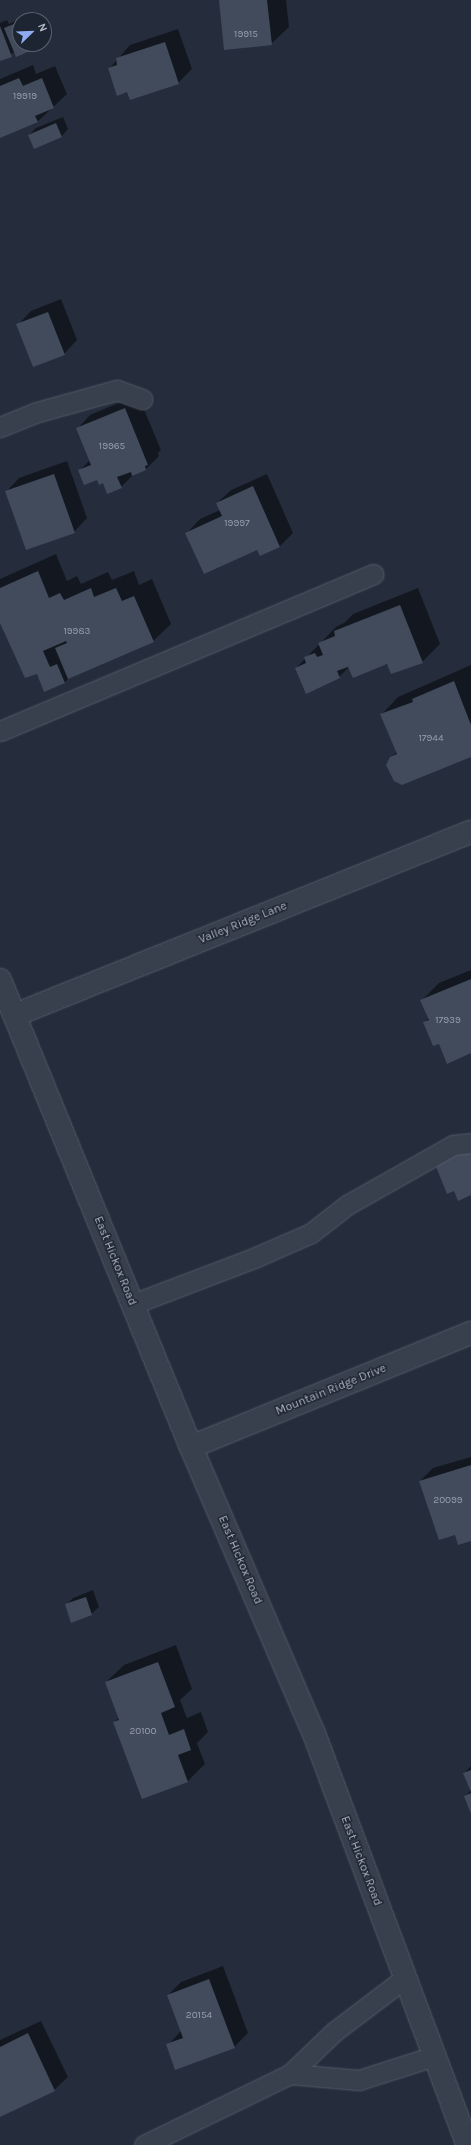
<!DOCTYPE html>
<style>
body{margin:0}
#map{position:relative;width:471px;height:2145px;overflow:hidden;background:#252d3d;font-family:Karla,sans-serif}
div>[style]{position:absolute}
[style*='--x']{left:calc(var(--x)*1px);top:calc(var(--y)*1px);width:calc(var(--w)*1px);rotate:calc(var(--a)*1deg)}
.shadow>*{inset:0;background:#0007}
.building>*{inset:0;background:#414b5c}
.roads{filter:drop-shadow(0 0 1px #545b68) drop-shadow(0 0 1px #545b68)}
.service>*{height:19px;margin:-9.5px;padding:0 9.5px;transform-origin:9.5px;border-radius:9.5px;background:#39404d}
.minor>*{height:22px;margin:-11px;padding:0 11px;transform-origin:11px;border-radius:11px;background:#39404d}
span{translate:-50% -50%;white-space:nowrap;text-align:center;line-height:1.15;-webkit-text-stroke:3px #1e2532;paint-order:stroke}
.number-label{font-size:10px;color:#989fad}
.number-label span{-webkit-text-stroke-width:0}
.street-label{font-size:12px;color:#b5bbc8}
.north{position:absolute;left:12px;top:12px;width:40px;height:40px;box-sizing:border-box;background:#1e2532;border:1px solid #5a616e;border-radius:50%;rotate:67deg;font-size:11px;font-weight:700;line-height:16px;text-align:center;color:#b5bbc8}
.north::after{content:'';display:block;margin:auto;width:14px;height:18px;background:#8facf3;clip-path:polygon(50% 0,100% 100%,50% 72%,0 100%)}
</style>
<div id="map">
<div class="shadow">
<i style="clip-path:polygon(220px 0,286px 0,289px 27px,271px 44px)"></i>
<i style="clip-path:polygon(26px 16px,27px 20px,20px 20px,20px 44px,36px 44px,30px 51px,15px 52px,0 60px,0 23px,7px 20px,9px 24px)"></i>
<i style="clip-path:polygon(178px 29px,192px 69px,178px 83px,127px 91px,109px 69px,130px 45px)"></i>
<i style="clip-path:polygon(33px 65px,36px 74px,55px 66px,67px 94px,37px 122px,0 137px,0 79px)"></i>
<i style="clip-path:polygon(63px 117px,68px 129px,61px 137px,29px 135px,36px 128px)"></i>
<i style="clip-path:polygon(61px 299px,77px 340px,64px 354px,18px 325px,31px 311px)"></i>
<i style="clip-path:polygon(138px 395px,161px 450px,158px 453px,159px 456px,146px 469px,134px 474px,121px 487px,103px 482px,80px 470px,90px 460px,77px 429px,90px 415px)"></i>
<i style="clip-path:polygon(67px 461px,87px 518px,74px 532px,6px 492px,19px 478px)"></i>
<i style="clip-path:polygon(267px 474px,293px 533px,280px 546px,260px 555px,258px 549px,187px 533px,200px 519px,220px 510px,217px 503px,231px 490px)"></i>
<i style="clip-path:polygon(56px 554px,67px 581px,77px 576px,81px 584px,108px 572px,112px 580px,134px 571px,139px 585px,152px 579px,171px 624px,153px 641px,69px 678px,65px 682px,45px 690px,37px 672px,0 622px,0 579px)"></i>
<i style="clip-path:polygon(418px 588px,440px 644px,422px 662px,349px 667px,339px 677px,296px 668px,337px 626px,344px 623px,353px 614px)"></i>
<i style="clip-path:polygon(471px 665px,471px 756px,391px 757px,397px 752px,381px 715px,398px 697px)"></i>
<i style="clip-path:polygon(471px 970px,471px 1052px,439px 1043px,424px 1022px,429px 1018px,422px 1000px,439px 983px)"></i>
<i style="clip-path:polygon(471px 1457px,471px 1540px,456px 1534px,420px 1481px,433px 1468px)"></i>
<i style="clip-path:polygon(93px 1590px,99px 1607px,91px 1614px,66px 1605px,73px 1598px)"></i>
<i style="clip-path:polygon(176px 1645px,192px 1689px,180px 1700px,187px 1718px,201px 1712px,208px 1732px,197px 1743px,205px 1764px,188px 1781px,143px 1798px,114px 1722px,119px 1718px,106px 1682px,124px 1665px)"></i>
<i style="clip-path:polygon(471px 1766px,471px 1811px,465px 1796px,471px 1790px,464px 1773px)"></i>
<i style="clip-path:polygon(223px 1966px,248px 2033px,234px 2047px,168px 2045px,181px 2031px,168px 1995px,181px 1982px)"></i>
<i style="clip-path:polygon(41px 2021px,68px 2077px,54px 2090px,0 2116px,0 2040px)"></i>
</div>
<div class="building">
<i style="clip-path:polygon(219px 0,267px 0,272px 45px,224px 50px)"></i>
<i style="clip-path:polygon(19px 22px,20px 44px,27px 44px,30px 51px,16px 57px,4px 28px)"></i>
<i style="clip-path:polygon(0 26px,12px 57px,0 61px)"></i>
<i style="clip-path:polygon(165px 42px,179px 84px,130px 100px,127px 92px,117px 96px,108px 68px,117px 65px,116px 58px)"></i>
<i style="clip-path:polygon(19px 78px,23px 86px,42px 78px,54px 108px,35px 116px,38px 122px,0 138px,0 86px)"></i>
<i style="clip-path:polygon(56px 123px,62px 137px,34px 149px,28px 135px)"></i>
<i style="clip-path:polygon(48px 312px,65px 355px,33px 367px,16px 324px)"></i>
<i style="clip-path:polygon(125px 408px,148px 465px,145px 466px,146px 470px,132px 476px,131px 472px,117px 477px,122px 488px,107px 494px,103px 483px,99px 485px,97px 480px,84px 485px,78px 470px,91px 465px,76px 428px)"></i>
<i style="clip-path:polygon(54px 474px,75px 533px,26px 550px,5px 491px)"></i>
<i style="clip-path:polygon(253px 486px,280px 547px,260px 556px,257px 550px,204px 574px,185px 533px,222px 516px,216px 503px)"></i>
<i style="clip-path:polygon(38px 571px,49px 598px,60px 593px,64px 600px,91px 588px,94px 597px,116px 588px,122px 601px,134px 596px,154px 642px,68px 679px,55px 648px,67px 643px,66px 641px,43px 651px,50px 667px,57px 664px,65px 683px,44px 692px,37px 674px,25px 678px,0 623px,0 588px)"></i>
<i style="clip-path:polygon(400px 605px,423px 663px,391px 674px,387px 664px,353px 678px,348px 667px,337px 671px,340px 678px,306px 694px,295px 668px,306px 663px,304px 657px,315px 653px,317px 657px,323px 655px,318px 643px,335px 636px,334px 631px)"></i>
<i style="clip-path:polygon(454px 681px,471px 725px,471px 757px,402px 785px,394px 781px,386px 765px,390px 757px,397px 754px,380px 714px,413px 702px,412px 699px)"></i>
<i style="clip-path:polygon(471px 979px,471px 1053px,447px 1064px,439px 1044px,433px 1046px,423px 1022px,429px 1020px,420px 1000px)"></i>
<i style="clip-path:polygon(471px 1149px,471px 1195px,458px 1201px,454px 1191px,447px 1194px,435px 1164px)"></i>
<i style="clip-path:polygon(471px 1465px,471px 1541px,458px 1545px,455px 1535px,439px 1540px,419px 1481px)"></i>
<i style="clip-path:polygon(86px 1597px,92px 1615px,71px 1623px,65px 1604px)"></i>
<i style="clip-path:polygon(158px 1662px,175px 1707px,161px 1713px,169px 1735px,184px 1729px,191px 1750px,178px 1755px,188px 1782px,142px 1799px,113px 1722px,119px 1720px,105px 1682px)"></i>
<i style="clip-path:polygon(471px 1770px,471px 1792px,463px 1773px)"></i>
<i style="clip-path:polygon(471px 1793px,471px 1814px,464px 1796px)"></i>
<i style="clip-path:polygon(209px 1979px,235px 2048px,175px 2070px,166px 2044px,183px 2038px,167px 1995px)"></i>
<i style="clip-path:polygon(28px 2033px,55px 2091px,0 2117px,0 2047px)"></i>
</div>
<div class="roads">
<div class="service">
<i style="--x:0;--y:427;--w:37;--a:-22"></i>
<i style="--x:34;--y:413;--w:86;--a:-15.5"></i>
<i style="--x:117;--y:390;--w:27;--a:20"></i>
<i style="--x:0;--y:731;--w:405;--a:-22.8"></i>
<i style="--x:133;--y:1304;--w:129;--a:-20.8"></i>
<i style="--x:254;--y:1258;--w:62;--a:-23.7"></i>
<i style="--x:311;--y:1233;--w:46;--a:-37.9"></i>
<i style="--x:347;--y:1205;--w:122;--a:-29.5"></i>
<i style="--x:453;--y:1145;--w:18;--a:-6"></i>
<i style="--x:290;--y:2074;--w:69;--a:5"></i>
<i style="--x:359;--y:2080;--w:79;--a:-17.7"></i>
<i style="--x:144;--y:2145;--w:162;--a:-25.9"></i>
<i style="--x:290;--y:2074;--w:62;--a:-43.7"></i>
<i style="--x:335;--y:2031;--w:88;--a:-37.1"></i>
</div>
<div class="minor">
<i style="--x:0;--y:980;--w:505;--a:67.76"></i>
<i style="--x:191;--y:1447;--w:309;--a:66.8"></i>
<i style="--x:313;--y:1731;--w:442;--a:69.5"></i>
<i style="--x:15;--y:1015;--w:491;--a:-21.9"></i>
<i style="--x:191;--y:1447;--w:302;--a:-22.2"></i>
</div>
</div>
<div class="number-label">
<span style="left:246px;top:35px">19915</span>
<span style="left:25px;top:97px">19919</span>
<span style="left:112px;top:447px">19965</span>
<span style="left:237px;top:524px">19997</span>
<span style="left:77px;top:632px">19983</span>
<span style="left:431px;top:739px">17944</span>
<span style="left:448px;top:1021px">17939</span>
<span style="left:448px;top:1501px">20099</span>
<span style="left:143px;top:1732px">20100</span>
<span style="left:199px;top:2016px">20154</span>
</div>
<div class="street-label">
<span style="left:243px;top:923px;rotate:-22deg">Valley Ridge Lane</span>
<span style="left:115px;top:1261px;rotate:68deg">East Hickox Road</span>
<span style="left:331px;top:1390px;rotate:-22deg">Mountain Ridge Drive</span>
<span style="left:240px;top:1560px;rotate:67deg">East Hickox Road</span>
<span style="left:361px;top:1861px;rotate:69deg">East Hickox Road</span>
</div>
<div class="north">N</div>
</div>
